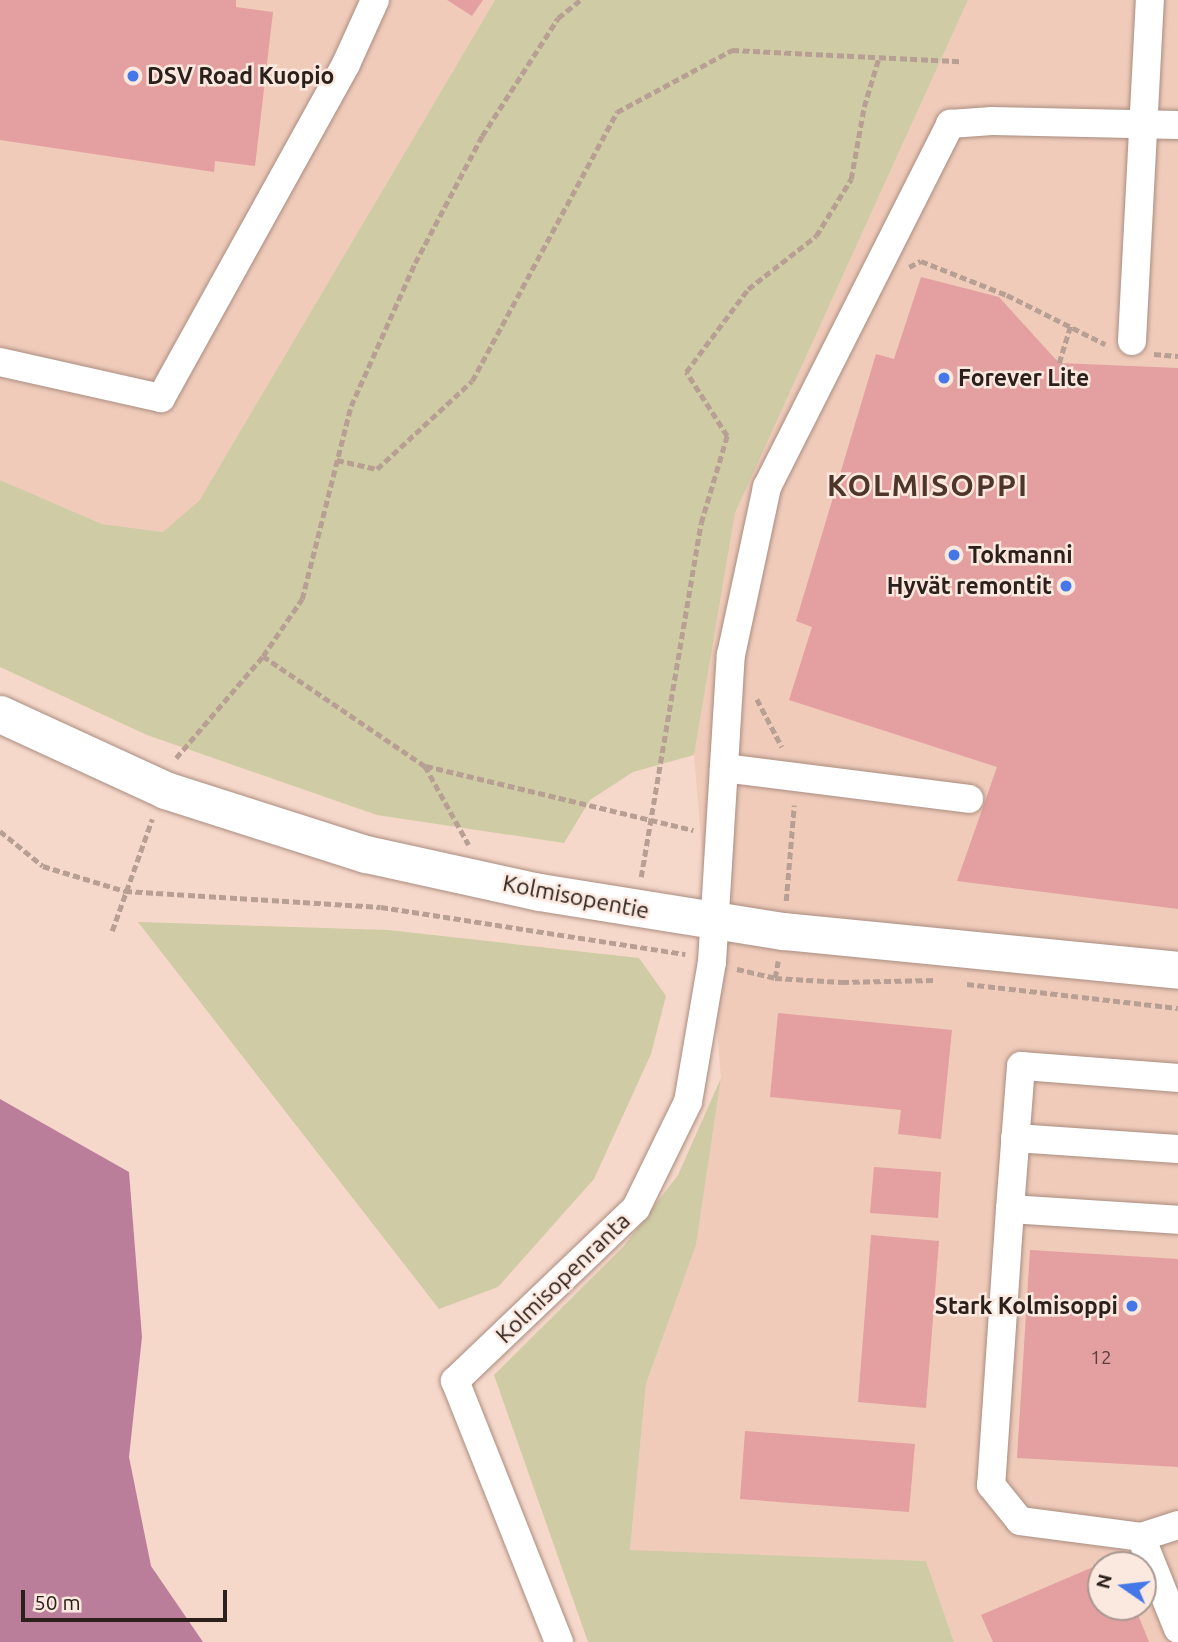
<!DOCTYPE html>
<meta charset="utf-8">
<style>
body{margin:0}
#map{position:relative;width:1178px;height:1642px;overflow:hidden;background:#f6d8ca;font-family:Ubuntu,sans-serif}
div>[style]{position:absolute}
[style*='--x']{left:calc(var(--x)*1px);top:calc(var(--y)*1px);width:calc(var(--w)*1px);rotate:calc(var(--a)*1deg)}
.built>*{inset:0;background:#f0cbba}
.green>*{inset:0;background:#cfcba4}
.water>*{inset:0;background:#ba7e9a}
.building>*{inset:0;background:#e49fa0}
.path>*{height:4.5px;margin-top:-2.25px;transform-origin:0;background:repeating-linear-gradient(90deg,#b79f94 0 7px,transparent 0 10.5px)}
.roads{filter:drop-shadow(0 0 2px #a98d80) drop-shadow(0 0 2px #a98d80)}
.minor>*{height:28px;margin:-14px;padding:0 14px;transform-origin:14px;border-radius:14px;background:#fff}
.major>*{height:37px;margin:-18.5px;padding:0 18.5px;transform-origin:18.5px;border-radius:18.5px;background:#fff}
.dots>*{width:19px;height:19px;translate:-50% -50%;box-sizing:border-box;border:4px solid #fbe8df;border-radius:50%}
span{translate:-50% -50%;white-space:nowrap;text-align:center;line-height:1.15;-webkit-text-stroke:5px #fbe8df;paint-order:stroke}
.number-label{font-size:19px;color:#59403c}
.number-label span{-webkit-text-stroke-width:0}
.poi-label{font-size:23px;color:#2b201b;font-weight:700}
.left{translate:0 -50%;text-align:left}
.right{translate:-100% -50%;text-align:right}
.street-label{font-size:23px;color:#2b201b}
.district-label{font-size:30px;color:#4d352a;font-weight:700;letter-spacing:2px}
.north{position:absolute;left:1087px;top:1551px;width:70px;height:70px;box-sizing:border-box;background:#fbe8df;border:2px solid #a89891;border-radius:50%;rotate:284deg;font-size:19px;font-weight:700;line-height:28px;text-align:center;color:#2b201b}
.north::after{content:'';display:block;margin:auto;width:24px;height:32px;background:#4477e8;clip-path:polygon(50% 0,100% 100%,50% 72%,0 100%)}
.scale{position:absolute;left:21px;top:1590px;width:206px;height:32px;box-sizing:border-box;border:4px solid #2b201b;border-top:0;padding-left:9px;font-size:21px;line-height:24px;white-space:nowrap;color:#2b201b;-webkit-text-stroke:5px #fbe8df;paint-order:stroke}
</style>
<div id="map">
<div class="built">
<i style="clip-path:polygon(0 0,495px 0,199px 501px,164px 532px,102px 524px,0 480px)"></i>
<i style="clip-path:polygon(evenodd,968px 0,1178px 0,1178px 1642px,954px 1642px,926px 1561px,630px 1551px,646px 1384px,696px 1245px,721px 1078px,694px 755px,735px 513px,968px 0,1101px 1565px,1143px 1565px,1143px 1607px,1101px 1607px,1101px 1565px)"></i>
</div>
<div class="green">
<i style="clip-path:polygon(495px 0,968px 0,735px 513px,694px 755px,633px 772px,590px 800px,564px 843px,377px 815px,147px 735px,0 667px,0 480px,102px 524px,163px 532px,199px 501px)"></i>
<i style="clip-path:polygon(138px 922px,388px 930px,639px 958px,666px 996px,651px 1054px,594px 1179px,498px 1287px,439px 1309px)"></i>
<i style="clip-path:polygon(721px 1078px,696px 1245px,646px 1384px,630px 1550px,926px 1561px,954px 1642px,588px 1642px,494px 1375px,624px 1246px,678px 1175px)"></i>
</div>
<div class="water">
<i style="clip-path:polygon(0 1099px,129px 1172px,142px 1337px,129px 1457px,151px 1566px,203px 1642px,0 1642px)"></i>
</div>
<div class="building">
<i style="clip-path:polygon(0 0,236px 0,236px 7px,273px 12px,255px 166px,215px 161px,214px 172px,0 140px)"></i>
<i style="clip-path:polygon(447px 0,483px 0,472px 16px)"></i>
<i style="clip-path:polygon(921px 277px,999px 297px,1059px 363px,1178px 368px,1178px 909px,957px 881px,997px 767px,789px 700px,812px 627px,796px 621px,876px 354px,894px 359px)"></i>
<i style="clip-path:polygon(778px 1013px,952px 1030px,941px 1139px,898px 1134px,901px 1110px,770px 1097px)"></i>
<i style="clip-path:polygon(874px 1167px,941px 1172px,938px 1218px,870px 1213px)"></i>
<i style="clip-path:polygon(871px 1235px,939px 1241px,926px 1408px,858px 1402px)"></i>
<i style="clip-path:polygon(1030px 1250px,1178px 1259px,1178px 1467px,1017px 1458px)"></i>
<i style="clip-path:polygon(745px 1431px,915px 1444px,909px 1512px,740px 1499px)"></i>
<i style="clip-path:polygon(1114px 1558px,1117px 1565px,1101px 1565px,1101px 1607px,1135px 1607px,1149px 1642px,993px 1642px,981px 1615px)"></i>
</div>
<div class="path">
<i style="--x:909;--y:267;--w:13;--a:-27"></i>
<i style="--x:921;--y:261;--w:92;--a:21.6"></i>
<i style="--x:1007;--y:295;--w:110;--a:26.6"></i>
<i style="--x:1154;--y:354;--w:24;--a:5"></i>
<i style="--x:1059;--y:363;--w:39;--a:-73"></i>
<i style="--x:337;--y:460;--w:41;--a:12.7"></i>
<i style="--x:377;--y:469;--w:129;--a:-42.8"></i>
<i style="--x:472;--y:381;--w:306;--a:-61.7"></i>
<i style="--x:617;--y:112;--w:131;--a:-28.3"></i>
<i style="--x:732;--y:50;--w:228;--a:2.8"></i>
<i style="--x:263;--y:656;--w:196;--a:34.2"></i>
<i style="--x:425;--y:766;--w:90;--a:60.9"></i>
<i style="--x:757;--y:699;--w:54;--a:62.5"></i>
<i style="--x:176;--y:758;--w:134;--a:-49.5"></i>
<i style="--x:263;--y:656;--w:69;--a:-55.6"></i>
<i style="--x:302;--y:599;--w:199;--a:-75.8"></i>
<i style="--x:351;--y:406;--w:157;--a:-65.9"></i>
<i style="--x:415;--y:263;--w:144;--a:-62.2"></i>
<i style="--x:482;--y:136;--w:140;--a:-57.2"></i>
<i style="--x:558;--y:18;--w:28;--a:-39"></i>
<i style="--x:426;--y:766;--w:275;--a:13.5"></i>
<i style="--x:0;--y:831;--w:55;--a:39.1"></i>
<i style="--x:43;--y:866;--w:86;--a:17"></i>
<i style="--x:125;--y:891;--w:256;--a:3.6"></i>
<i style="--x:381;--y:907;--w:308;--a:8.8"></i>
<i style="--x:641;--y:877;--w:359;--a:-80.4"></i>
<i style="--x:701;--y:523;--w:91;--a:-73.4"></i>
<i style="--x:727;--y:436;--w:76;--a:-122.6"></i>
<i style="--x:686;--y:372;--w:104;--a:-53.2"></i>
<i style="--x:748;--y:289;--w:86;--a:-37.9"></i>
<i style="--x:816;--y:236;--w:67;--a:-58.4"></i>
<i style="--x:851;--y:179;--w:73;--a:-79.8"></i>
<i style="--x:864;--y:107;--w:52;--a:-73.3"></i>
<i style="--x:786;--y:901;--w:96;--a:-85.2"></i>
<i style="--x:112;--y:931;--w:119;--a:-70.3"></i>
<i style="--x:737;--y:969;--w:39;--a:13"></i>
<i style="--x:775;--y:978;--w:67;--a:3.4"></i>
<i style="--x:842;--y:982;--w:92;--a:-1.2"></i>
<i style="--x:775;--y:978;--w:17;--a:-80"></i>
<i style="--x:967;--y:984;--w:212;--a:6.5"></i>
</div>
<div class="roads">
<div class="minor">
<i style="--x:1132;--y:341;--w:341;--a:-87"></i>
<i style="--x:0;--y:362;--w:165;--a:12.6"></i>
<i style="--x:161;--y:398;--w:382;--a:-61"></i>
<i style="--x:346;--y:64;--w:70;--a:-65.6"></i>
<i style="--x:724;--y:768;--w:247;--a:7.2"></i>
<i style="--x:1178;--y:1078;--w:157;--a:-175.6"></i>
<i style="--x:1021;--y:1066;--w:143;--a:94.4"></i>
<i style="--x:1010;--y:1209;--w:168;--a:3.7"></i>
<i style="--x:1015;--y:1138;--w:163;--a:3.9"></i>
<i style="--x:1010;--y:1209;--w:277;--a:93.9"></i>
<i style="--x:991;--y:1485;--w:46;--a:51.1"></i>
<i style="--x:1020;--y:1521;--w:122;--a:7.5"></i>
<i style="--x:1141;--y:1537;--w:39;--a:-18"></i>
<i style="--x:1141;--y:1537;--w:99;--a:68.1"></i>
<i style="--x:559;--y:1642;--w:281;--a:-111.7"></i>
<i style="--x:455;--y:1381;--w:250;--a:-43.7"></i>
<i style="--x:636;--y:1208;--w:118;--a:-63.9"></i>
<i style="--x:688;--y:1102;--w:142;--a:-80.3"></i>
<i style="--x:712;--y:962;--w:308;--a:-86.5"></i>
<i style="--x:731;--y:655;--w:172;--a:-77.9"></i>
<i style="--x:767;--y:487;--w:407;--a:-63.2"></i>
<i style="--x:950;--y:124;--w:42;--a:-4.1"></i>
<i style="--x:992;--y:121;--w:186;--a:1.2"></i>
</div>
<div class="major">
<i style="--x:0;--y:714;--w:182;--a:24.7"></i>
<i style="--x:165;--y:790;--w:211;--a:17.7"></i>
<i style="--x:366;--y:854;--w:177;--a:12.4"></i>
<i style="--x:539;--y:892;--w:247;--a:9.1"></i>
<i style="--x:783;--y:931;--w:397;--a:5.6"></i>
</div>
</div>
<div class="dots">
<i style="left:133px;top:76px;background:#4477e8"></i>
<i style="left:944px;top:378px;background:#4477e8"></i>
<i style="left:954px;top:555px;background:#4477e8"></i>
<i style="left:1066px;top:586px;background:#4477e8"></i>
<i style="left:1132px;top:1306px;background:#4477e8"></i>
</div>
<div class="number-label">
<span style="left:1101px;top:1358px">12</span>
</div>
<div class="poi-label">
<span class="left" style="left:147px;top:76px">DSV Road Kuopio</span>
<span class="left" style="left:958px;top:378px">Forever Lite</span>
<span class="left" style="left:968px;top:555px">Tokmanni</span>
<span class="right" style="left:1052px;top:586px">Hyvät remontit</span>
<span class="right" style="left:1118px;top:1306px">Stark Kolmisoppi</span>
</div>
<div class="street-label">
<span style="left:576px;top:897px;rotate:11deg">Kolmisopentie</span>
<span style="left:563px;top:1278px;rotate:-44deg">Kolmisopenranta</span>
</div>
<div class="district-label">
<span style="left:928px;top:485px">KOLMISOPPI</span>
</div>
<div class="north">N</div>
<div class="scale">50 m</div>
</div>
